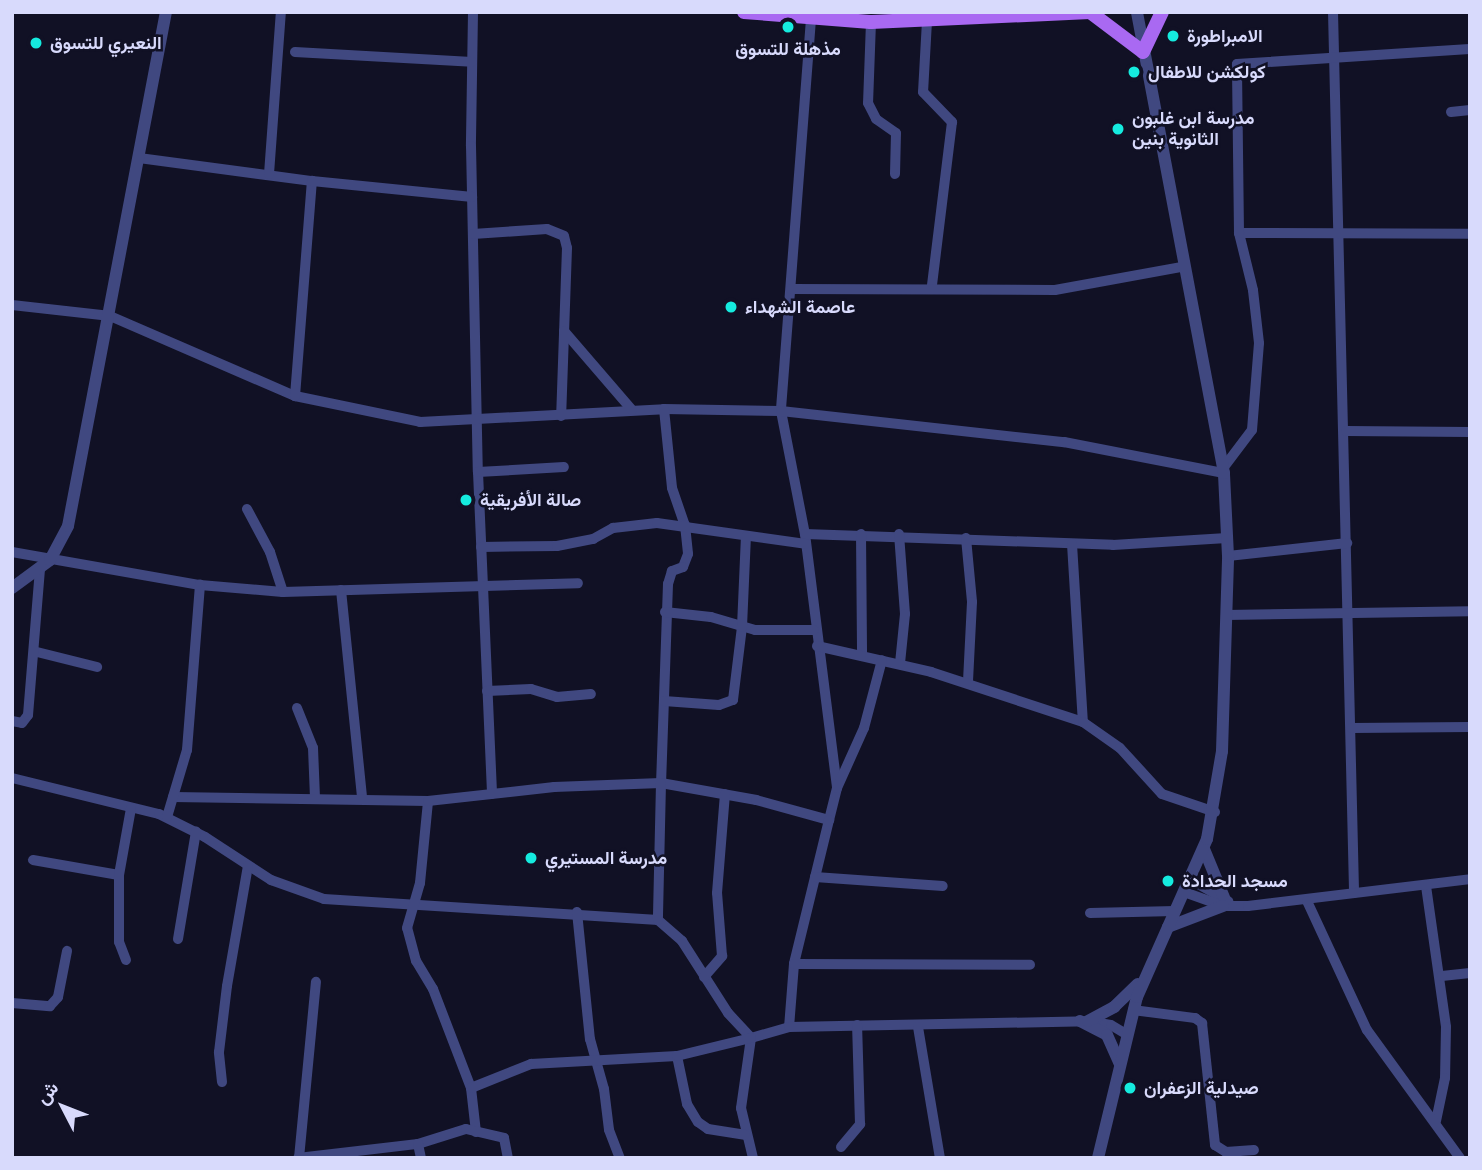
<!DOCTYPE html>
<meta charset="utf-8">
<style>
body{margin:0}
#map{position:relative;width:1482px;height:1170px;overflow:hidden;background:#111125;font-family:"Fira Sans",Vazirmatn,sans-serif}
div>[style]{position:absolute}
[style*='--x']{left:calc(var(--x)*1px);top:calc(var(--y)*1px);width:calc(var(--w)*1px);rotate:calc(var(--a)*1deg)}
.minor>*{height:10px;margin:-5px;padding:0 5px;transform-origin:5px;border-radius:5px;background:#404880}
.tertiary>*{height:12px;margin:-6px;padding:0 6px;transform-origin:6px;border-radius:6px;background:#404880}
.primary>*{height:14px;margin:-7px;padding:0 7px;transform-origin:7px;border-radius:7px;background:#a969f2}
.dots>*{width:19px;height:19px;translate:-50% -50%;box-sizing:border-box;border:4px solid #111125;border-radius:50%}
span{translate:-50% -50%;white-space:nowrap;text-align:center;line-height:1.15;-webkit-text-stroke:5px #111125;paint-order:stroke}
.poi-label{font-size:18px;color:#d8dafc;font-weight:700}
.left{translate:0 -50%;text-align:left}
.frame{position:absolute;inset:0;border:14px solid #d8dafc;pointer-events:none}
.north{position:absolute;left:28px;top:1072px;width:70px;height:70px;-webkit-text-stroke:5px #111125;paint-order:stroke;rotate:312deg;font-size:19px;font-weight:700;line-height:28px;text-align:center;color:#d8dafc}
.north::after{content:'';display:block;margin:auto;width:24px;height:32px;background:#d8dafc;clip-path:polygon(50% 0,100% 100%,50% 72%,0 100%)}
</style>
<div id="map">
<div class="minor">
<i style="--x:473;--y:12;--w:134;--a:90.9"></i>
<i style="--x:471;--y:146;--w:326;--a:88.8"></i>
<i style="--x:478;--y:472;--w:322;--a:87.5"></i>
<i style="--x:1333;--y:12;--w:881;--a:88.63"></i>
<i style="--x:811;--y:19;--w:393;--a:94.4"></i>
<i style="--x:781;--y:411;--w:125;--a:79"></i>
<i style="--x:805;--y:534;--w:256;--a:82.8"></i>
<i style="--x:837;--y:788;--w:33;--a:104"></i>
<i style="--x:927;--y:21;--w:71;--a:93.2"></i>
<i style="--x:923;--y:92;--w:42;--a:46"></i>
<i style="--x:952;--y:122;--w:165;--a:97"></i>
<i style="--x:871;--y:22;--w:81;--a:92.1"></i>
<i style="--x:868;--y:103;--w:18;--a:63"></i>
<i style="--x:876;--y:119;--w:24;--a:35"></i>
<i style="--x:896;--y:133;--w:41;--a:91.4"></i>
<i style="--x:295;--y:52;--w:177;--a:3.2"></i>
<i style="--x:1451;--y:112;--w:19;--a:-6"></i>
<i style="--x:139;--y:158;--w:175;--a:7.6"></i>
<i style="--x:269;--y:174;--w:162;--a:-85.8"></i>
<i style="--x:1239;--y:233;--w:231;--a:0.2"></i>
<i style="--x:473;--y:234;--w:74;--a:-3.9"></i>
<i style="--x:547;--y:229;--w:18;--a:22"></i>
<i style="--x:564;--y:236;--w:12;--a:76"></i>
<i style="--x:567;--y:248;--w:168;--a:92"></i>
<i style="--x:791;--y:289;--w:264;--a:0.2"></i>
<i style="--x:1055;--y:290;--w:129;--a:-10.3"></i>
<i style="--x:12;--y:305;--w:99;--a:6.4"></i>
<i style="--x:110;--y:316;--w:202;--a:23.4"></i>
<i style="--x:295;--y:396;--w:128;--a:11.7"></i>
<i style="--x:420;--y:422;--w:244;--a:-3"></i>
<i style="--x:664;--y:409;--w:117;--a:1"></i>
<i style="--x:781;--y:411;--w:285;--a:6.3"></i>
<i style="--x:1064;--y:442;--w:163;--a:11"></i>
<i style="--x:564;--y:331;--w:104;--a:49.3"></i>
<i style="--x:295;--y:396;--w:216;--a:-85.5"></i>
<i style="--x:312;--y:181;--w:161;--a:5.7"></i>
<i style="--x:664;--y:409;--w:79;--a:84.2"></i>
<i style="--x:672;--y:488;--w:39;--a:71"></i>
<i style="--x:685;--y:525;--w:29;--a:84"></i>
<i style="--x:688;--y:554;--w:14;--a:111"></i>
<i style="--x:683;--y:567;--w:12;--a:160"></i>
<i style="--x:672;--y:571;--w:14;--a:107"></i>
<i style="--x:668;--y:584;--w:199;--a:92"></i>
<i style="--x:661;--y:783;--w:97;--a:10.1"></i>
<i style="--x:756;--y:800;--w:76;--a:15.3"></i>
<i style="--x:829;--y:820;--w:148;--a:103.7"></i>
<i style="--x:794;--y:964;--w:63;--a:94.5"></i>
<i style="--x:1346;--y:431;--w:124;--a:0.5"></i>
<i style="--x:1224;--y:467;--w:46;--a:-52.9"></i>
<i style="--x:1252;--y:430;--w:87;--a:-85.4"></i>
<i style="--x:1259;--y:343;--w:53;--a:-96.5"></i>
<i style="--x:1253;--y:290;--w:59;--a:-103.8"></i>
<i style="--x:1239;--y:233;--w:169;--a:-90.7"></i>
<i style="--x:1237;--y:64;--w:233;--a:-3.7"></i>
<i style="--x:478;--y:472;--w:86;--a:-3.3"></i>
<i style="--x:247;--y:509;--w:49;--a:61.9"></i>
<i style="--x:270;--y:552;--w:42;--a:72"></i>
<i style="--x:805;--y:534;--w:308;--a:2"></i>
<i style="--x:1113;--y:545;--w:114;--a:-3.5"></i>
<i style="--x:861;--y:534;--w:122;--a:89.5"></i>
<i style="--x:899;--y:534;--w:80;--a:85.7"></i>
<i style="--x:905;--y:614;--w:49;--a:95.8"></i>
<i style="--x:966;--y:538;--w:64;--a:84.6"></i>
<i style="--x:972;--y:602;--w:80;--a:92.9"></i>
<i style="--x:1072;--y:544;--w:178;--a:86.5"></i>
<i style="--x:481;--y:547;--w:76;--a:-0.8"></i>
<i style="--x:557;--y:546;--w:37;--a:-11"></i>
<i style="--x:593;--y:539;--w:23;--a:-29"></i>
<i style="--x:613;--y:528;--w:44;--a:-6.5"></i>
<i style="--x:657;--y:523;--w:150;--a:8"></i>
<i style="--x:12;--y:552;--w:191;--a:10"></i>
<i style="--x:200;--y:585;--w:83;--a:4.8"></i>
<i style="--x:283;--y:592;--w:295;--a:-1.7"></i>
<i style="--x:1228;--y:556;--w:120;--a:-6.2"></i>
<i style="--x:341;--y:590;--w:209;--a:84.2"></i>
<i style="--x:665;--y:612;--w:46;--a:6.2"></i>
<i style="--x:711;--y:617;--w:46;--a:16.5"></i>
<i style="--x:755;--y:630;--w:59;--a:0"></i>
<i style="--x:1226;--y:615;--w:244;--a:-0.9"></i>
<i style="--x:817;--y:646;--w:117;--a:12.8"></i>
<i style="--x:931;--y:672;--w:160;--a:18.2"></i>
<i style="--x:1083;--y:722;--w:45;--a:35.1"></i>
<i style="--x:1120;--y:748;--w:62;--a:47.6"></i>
<i style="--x:1162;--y:794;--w:56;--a:18.8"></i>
<i style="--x:37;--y:652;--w:62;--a:14"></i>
<i style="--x:487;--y:691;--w:44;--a:-2.6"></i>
<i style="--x:531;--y:689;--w:27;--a:17"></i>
<i style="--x:557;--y:697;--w:34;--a:-5"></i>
<i style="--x:664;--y:701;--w:55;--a:4.2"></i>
<i style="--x:719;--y:705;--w:15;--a:-20"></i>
<i style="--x:733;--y:700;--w:74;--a:-83"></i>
<i style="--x:742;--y:627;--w:90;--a:-87.5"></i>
<i style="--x:297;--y:708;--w:43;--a:68.2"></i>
<i style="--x:313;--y:748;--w:50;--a:87.7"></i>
<i style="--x:12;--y:721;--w:10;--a:11"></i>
<i style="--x:22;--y:723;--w:10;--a:-53"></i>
<i style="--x:28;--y:715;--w:147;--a:-85.3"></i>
<i style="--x:1352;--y:728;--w:118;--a:-0.5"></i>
<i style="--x:12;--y:778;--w:151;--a:13.8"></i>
<i style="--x:159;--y:814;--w:51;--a:26.6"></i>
<i style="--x:205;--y:837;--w:79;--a:33.1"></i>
<i style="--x:271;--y:880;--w:56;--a:19.7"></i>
<i style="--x:324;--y:899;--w:335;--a:3.6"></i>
<i style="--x:658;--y:920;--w:32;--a:41"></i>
<i style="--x:682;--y:941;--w:85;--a:57.4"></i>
<i style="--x:728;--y:1013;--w:34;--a:47"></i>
<i style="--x:751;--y:1038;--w:40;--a:-16"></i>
<i style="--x:789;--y:1027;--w:299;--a:-1.1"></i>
<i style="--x:1088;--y:1021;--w:23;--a:10"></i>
<i style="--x:1111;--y:1025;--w:17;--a:31"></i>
<i style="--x:837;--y:788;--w:66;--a:-65.8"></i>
<i style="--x:864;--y:728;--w:70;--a:-75.2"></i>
<i style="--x:173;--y:797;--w:255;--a:0.9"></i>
<i style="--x:167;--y:817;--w:70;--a:-73.4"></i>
<i style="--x:187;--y:750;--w:166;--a:-85.5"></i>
<i style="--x:33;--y:860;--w:87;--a:9.9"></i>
<i style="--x:815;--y:877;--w:128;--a:4"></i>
<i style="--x:1191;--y:880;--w:43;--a:29.6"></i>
<i style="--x:1426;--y:886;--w:142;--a:81.9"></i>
<i style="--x:1446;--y:1027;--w:51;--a:91.1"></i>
<i style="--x:1445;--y:1078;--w:44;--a:101.8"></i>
<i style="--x:1184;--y:892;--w:41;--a:19.7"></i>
<i style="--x:1223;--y:906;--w:25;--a:0"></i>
<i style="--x:1248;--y:906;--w:224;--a:-6.9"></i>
<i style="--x:1307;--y:901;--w:142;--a:65.1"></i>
<i style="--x:1367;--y:1030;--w:158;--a:54"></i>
<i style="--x:577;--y:912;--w:128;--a:84.2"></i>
<i style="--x:590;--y:1039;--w:52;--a:74.4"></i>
<i style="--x:604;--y:1089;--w:41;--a:83"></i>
<i style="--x:609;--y:1130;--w:30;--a:69"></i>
<i style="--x:1090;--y:913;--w:85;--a:-1.3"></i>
<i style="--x:178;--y:939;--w:109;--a:-80.5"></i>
<i style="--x:126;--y:960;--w:19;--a:-111"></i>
<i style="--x:119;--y:942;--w:67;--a:-90"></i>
<i style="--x:119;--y:875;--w:68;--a:-79.8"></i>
<i style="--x:794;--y:964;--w:236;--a:0.2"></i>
<i style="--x:1442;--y:976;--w:28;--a:-6"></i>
<i style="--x:704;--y:977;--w:28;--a:-49"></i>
<i style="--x:722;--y:956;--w:63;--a:-94.5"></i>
<i style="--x:717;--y:893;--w:99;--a:-85.4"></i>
<i style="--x:12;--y:1003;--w:38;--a:5"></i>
<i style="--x:50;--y:1006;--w:12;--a:-48"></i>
<i style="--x:58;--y:997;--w:47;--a:-78.9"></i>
<i style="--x:1133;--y:1010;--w:63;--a:7.4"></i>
<i style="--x:1195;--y:1018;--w:9;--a:36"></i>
<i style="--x:1202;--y:1023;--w:123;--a:83.9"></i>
<i style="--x:1215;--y:1145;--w:13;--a:32"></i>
<i style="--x:1226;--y:1152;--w:28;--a:-4"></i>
<i style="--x:918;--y:1027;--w:133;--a:80.5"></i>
<i style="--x:751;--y:1038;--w:71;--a:98.1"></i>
<i style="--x:741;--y:1108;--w:51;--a:76.5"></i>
<i style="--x:677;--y:1056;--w:49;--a:78.2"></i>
<i style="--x:687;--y:1104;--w:21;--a:59"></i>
<i style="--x:698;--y:1122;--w:12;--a:35"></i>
<i style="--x:708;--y:1129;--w:37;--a:9"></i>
<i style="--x:222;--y:1082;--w:30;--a:-96"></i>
<i style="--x:219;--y:1052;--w:66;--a:-83.1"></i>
<i style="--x:227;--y:986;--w:122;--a:-80.1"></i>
<i style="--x:471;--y:1088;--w:106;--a:-111"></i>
<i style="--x:433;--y:989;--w:33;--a:-121"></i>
<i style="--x:416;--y:961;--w:34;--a:-105"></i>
<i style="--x:407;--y:928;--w:47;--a:-73.9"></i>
<i style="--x:420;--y:883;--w:82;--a:-84.4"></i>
<i style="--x:428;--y:801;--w:127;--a:-6.3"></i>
<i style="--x:554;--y:787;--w:107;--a:-2.1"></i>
<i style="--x:661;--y:783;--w:137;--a:91.3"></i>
<i style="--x:476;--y:1132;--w:44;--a:-96.5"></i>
<i style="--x:471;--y:1088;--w:65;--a:-21.8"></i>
<i style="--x:531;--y:1064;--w:146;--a:-3.1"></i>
<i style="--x:677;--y:1056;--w:76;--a:-13.7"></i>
<i style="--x:418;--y:1144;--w:50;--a:-17.4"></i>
<i style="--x:466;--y:1129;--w:39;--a:13"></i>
<i style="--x:504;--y:1138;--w:20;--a:79"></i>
<i style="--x:841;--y:1147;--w:30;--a:-50"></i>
<i style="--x:860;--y:1124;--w:99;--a:-91.7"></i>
<i style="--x:298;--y:1158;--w:121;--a:-6.7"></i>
<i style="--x:418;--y:1144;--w:14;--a:78"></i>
<i style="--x:299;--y:1158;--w:177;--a:-84.5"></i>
</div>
<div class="tertiary">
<i style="--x:12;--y:588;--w:47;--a:-36.4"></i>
<i style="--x:50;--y:560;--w:38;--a:-62"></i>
<i style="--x:68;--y:526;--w:523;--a:-79.21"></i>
<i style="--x:1204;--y:849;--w:55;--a:67.6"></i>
<i style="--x:1168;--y:927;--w:59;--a:-20.9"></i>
<i style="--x:1080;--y:1021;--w:30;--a:27"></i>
<i style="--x:1107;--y:1035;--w:32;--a:66"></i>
<i style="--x:1088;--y:1021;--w:30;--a:-28"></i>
<i style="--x:1114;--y:1007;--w:33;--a:-44"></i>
<i style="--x:1098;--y:1158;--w:166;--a:-76.4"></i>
<i style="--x:1137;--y:997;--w:173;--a:-66.1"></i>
<i style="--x:1207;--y:839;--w:89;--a:-80.3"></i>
<i style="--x:1222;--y:751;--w:195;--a:-88.2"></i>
<i style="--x:1228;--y:556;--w:83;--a:-92.8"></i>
<i style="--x:1224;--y:473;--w:469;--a:-100.7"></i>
</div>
<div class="primary">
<i style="--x:744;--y:12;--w:127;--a:4.5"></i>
<i style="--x:871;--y:22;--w:219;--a:-2.6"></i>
<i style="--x:1090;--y:12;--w:66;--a:37"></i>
<i style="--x:1143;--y:52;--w:44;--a:-64.6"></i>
</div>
<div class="dots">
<i style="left:788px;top:27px;background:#15ebdf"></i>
<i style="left:1173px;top:36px;background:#15ebdf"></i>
<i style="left:36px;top:43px;background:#15ebdf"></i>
<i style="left:1134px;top:72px;background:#15ebdf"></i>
<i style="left:1118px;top:129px;background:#15ebdf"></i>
<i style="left:731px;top:307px;background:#15ebdf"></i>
<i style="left:466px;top:500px;background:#15ebdf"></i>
<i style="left:531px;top:858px;background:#15ebdf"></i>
<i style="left:1168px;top:881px;background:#15ebdf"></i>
<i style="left:1130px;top:1088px;background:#15ebdf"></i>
</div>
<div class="poi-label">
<span class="left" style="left:1187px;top:36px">الامبراطورة</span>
<span class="left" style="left:50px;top:43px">النعيري للتسوق</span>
<span style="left:788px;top:49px">مذهلة للتسوق</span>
<span class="left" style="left:1148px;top:72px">كولكشن للاطفال</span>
<span class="left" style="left:1132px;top:129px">مدرسة ابن غلبون<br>الثانوية بنين</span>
<span class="left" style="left:745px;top:307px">عاصمة الشهداء</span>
<span class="left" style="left:480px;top:500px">صالة الأفريقية</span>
<span class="left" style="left:545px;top:858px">مدرسة المستيري</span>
<span class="left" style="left:1182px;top:881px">مسجد الحدادة</span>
<span class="left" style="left:1144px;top:1088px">صيدلية الزعفران</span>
</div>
<div class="frame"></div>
<div class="north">ش</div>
</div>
